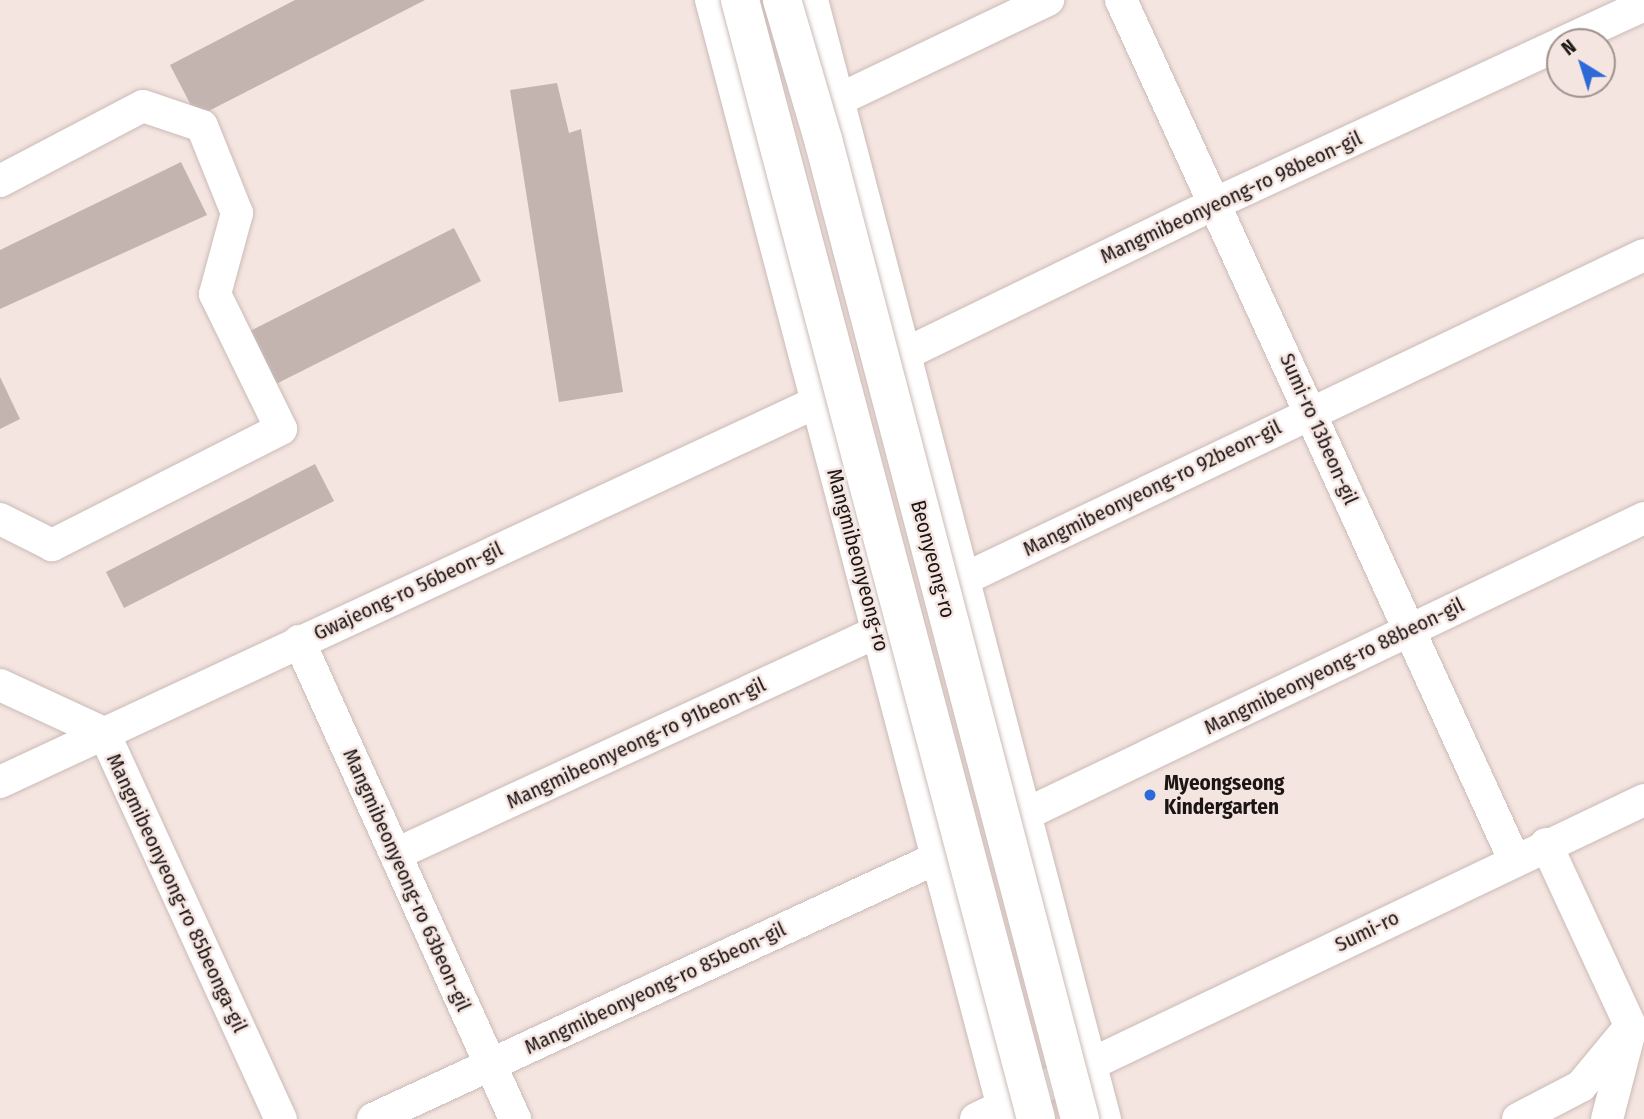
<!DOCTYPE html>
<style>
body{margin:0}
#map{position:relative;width:1644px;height:1119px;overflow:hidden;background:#f5e5e1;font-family:"Fira Sans Condensed",sans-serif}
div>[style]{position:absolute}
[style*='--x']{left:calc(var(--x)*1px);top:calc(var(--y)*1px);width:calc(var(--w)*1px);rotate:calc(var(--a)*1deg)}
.building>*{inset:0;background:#c3b4b0}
.roads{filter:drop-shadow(0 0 2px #cabbb7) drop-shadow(0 0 2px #cabbb7)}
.minor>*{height:32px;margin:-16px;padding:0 16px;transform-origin:16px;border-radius:16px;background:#fff}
.bridges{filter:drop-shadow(0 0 2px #cabbb7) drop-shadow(0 0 2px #cabbb7)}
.highway-bridge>*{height:38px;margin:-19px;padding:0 19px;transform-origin:19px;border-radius:19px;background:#fff}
.dots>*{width:19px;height:19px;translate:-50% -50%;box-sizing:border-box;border:4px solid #f5e5e1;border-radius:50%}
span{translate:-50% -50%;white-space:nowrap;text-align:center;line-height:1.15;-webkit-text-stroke:5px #f5e5e1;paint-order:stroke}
.street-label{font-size:21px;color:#1b1514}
.poi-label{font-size:21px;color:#1b1514;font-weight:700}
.left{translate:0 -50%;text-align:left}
.north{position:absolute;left:1546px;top:28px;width:70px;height:70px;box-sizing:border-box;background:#f5e5e1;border:2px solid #9e928f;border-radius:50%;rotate:322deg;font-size:19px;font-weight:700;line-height:28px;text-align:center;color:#1b1514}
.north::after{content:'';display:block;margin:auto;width:24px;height:32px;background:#2e6ad7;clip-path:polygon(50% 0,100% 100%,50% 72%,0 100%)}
</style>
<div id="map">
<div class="building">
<i style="clip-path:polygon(295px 0,425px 0,197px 117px,170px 65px)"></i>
<i style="clip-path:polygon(557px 83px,569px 133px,581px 129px,623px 392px,559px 402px,510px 90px)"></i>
<i style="clip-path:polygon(181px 162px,207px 215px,0 309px,0 250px)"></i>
<i style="clip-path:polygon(454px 228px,481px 281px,272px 386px,246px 333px)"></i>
<i style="clip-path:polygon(0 377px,20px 419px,0 429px)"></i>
<i style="clip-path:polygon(315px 464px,334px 501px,124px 608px,106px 572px)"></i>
</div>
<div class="roads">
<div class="minor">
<i style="--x:711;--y:0;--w:1157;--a:75.23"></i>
<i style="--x:812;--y:0;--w:1157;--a:75.33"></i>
<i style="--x:1121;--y:0;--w:945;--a:65.42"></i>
<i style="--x:1564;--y:42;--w:88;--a:-24.8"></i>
<i style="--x:838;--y:100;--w:233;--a:-25.5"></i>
<i style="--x:0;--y:181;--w:161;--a:-27.7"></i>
<i style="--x:143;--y:106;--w:62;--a:18.7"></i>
<i style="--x:202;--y:126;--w:94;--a:68.1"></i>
<i style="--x:237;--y:213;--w:84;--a:105.2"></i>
<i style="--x:215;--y:294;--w:150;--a:63.9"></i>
<i style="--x:281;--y:429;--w:257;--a:153.1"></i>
<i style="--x:52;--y:545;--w:58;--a:-153.4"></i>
<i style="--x:905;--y:354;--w:346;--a:-25.9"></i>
<i style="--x:1216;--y:203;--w:379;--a:-24.8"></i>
<i style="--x:964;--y:579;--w:753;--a:-25.48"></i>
<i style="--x:299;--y:641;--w:525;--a:65.68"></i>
<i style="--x:0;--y:685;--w:115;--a:24.8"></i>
<i style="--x:104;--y:733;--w:425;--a:65.4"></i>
<i style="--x:0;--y:782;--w:901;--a:-24.94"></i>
<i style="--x:1026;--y:814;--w:685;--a:-25.59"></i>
<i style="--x:1546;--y:844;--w:202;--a:65.1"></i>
<i style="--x:1631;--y:1027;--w:95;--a:104.6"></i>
<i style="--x:396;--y:854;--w:530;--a:-24.78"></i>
<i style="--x:373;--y:1119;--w:621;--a:-24.83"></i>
<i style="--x:976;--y:1119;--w:740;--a:-25.53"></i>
<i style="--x:1518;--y:1119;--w:71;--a:-27.6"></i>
<i style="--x:1581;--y:1086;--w:67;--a:-50.4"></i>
</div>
</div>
<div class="bridges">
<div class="highway-bridge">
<i style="--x:740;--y:0;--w:1157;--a:75.18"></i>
<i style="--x:782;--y:0;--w:149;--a:73.6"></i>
<i style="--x:824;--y:143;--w:1009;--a:75.3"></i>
</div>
</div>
<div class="dots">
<i style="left:1150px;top:795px;background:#2e6ad7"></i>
</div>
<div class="street-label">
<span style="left:1231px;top:197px;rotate:-25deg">Mangmibeonyeong-ro 98beon-gil</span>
<span style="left:1319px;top:429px;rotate:66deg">Sumi-ro 13beon-gil</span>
<span style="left:1152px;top:488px;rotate:-26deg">Mangmibeonyeong-ro 92beon-gil</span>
<span style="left:933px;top:559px;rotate:75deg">Beonyeong-ro</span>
<span style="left:858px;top:560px;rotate:75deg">Mangmibeonyeong-ro</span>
<span style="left:408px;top:591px;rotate:-25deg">Gwajeong-ro 56beon-gil</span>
<span style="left:1334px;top:666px;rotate:-26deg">Mangmibeonyeong-ro 88beon-gil</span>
<span style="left:636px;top:743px;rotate:-25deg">Mangmibeonyeong-ro 91beon-gil</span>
<span style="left:407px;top:880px;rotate:66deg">Mangmibeonyeong-ro 63beon-gil</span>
<span style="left:177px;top:893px;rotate:65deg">Mangmibeonyeong-ro 85beonga-gil</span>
<span style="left:1367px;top:931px;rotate:-26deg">Sumi-ro</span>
<span style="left:655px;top:988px;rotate:-25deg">Mangmibeonyeong-ro 85beon-gil</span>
</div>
<div class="poi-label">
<span class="left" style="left:1164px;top:795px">Myeongseong<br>Kindergarten</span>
</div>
<div class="north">N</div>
</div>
